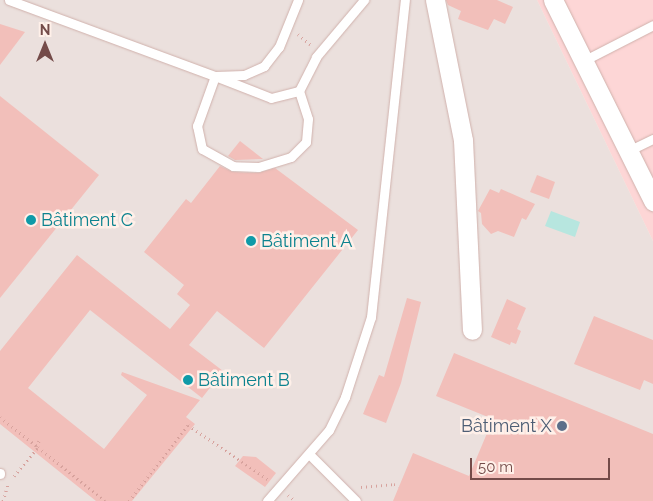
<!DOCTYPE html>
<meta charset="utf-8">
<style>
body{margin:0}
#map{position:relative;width:653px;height:501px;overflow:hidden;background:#fceae2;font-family:Raleway,sans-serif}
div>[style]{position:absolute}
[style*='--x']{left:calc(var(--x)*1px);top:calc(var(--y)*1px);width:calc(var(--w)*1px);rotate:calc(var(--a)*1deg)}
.commercial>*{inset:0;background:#fdd6d6}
.industrial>*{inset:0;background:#ebe0dd}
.water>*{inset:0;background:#b7e6df}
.building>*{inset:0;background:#f2bfba}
.path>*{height:3px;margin-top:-1.5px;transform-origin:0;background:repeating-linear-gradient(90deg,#d7a29d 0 1px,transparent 0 5px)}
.roads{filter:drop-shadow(0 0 1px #d0b1ac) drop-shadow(0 0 1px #d0b1ac)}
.service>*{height:9px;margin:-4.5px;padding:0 4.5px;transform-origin:4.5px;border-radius:4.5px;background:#fff}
.minor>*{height:19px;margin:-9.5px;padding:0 9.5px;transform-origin:9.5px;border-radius:9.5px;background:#fff}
.dots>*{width:14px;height:14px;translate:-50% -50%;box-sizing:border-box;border:2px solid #fff0e9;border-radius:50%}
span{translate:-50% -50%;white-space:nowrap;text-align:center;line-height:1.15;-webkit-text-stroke:5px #fff0e9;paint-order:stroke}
.culture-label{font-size:18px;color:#0d838f}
.left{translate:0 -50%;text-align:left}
.service-label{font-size:18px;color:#4e5e75}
.right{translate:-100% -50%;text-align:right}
.north{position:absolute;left:20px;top:20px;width:50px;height:50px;-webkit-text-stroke:4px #fff0e9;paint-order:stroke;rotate:0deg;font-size:14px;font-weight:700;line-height:20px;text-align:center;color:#744b49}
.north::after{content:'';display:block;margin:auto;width:18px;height:22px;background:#744b49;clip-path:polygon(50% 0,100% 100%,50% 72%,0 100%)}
.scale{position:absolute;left:470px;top:458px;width:140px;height:22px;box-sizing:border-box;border:2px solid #744b49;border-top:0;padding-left:6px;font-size:15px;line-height:18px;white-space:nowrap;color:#744b49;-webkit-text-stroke:4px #fff0e9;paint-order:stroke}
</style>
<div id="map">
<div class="commercial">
<i style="clip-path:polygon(537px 0,653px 0,653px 241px)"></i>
</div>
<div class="industrial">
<i style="clip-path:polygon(0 0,537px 0,653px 241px,653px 501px,0 501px)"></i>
</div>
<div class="water">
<i style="clip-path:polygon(551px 211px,580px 222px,575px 237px,545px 226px)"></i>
</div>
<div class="building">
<i style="clip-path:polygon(446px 0,497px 0,513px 7px,505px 24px,494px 19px,488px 30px,458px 19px,461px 11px,448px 5px)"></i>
<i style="clip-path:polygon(0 24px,25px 32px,0 65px)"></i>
<i style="clip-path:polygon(0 96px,99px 175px,0 298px)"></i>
<i style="clip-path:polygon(240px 141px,263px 159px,235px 160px,228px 156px)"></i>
<i style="clip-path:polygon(220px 166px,233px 172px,258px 173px,275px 168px,358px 230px,264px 348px,217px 311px,189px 345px,223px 371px,202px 398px,90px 310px,28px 388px,104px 449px,147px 395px,121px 375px,122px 372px,200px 400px,186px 417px,195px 424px,132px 501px,96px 501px,0 424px,0 351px,77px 255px,170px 329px,190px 305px,177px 294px,184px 285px,144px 252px,186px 199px,191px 203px)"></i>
<i style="clip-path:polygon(537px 175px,555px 182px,549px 199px,530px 192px)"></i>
<i style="clip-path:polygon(490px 189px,499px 193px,501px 189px,535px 204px,526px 220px,522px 218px,514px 237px,498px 231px,491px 234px,482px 224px,481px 213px,478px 211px)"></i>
<i style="clip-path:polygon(407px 298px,421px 302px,401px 383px,386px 423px,363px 414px,379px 375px,384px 377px)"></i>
<i style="clip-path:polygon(507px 299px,526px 308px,517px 329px,521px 331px,516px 344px,511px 342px,510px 345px,491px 337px)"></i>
<i style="clip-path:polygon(594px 316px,653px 340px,653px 384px,644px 380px,640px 390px,574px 364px)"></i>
<i style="clip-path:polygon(454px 353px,653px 434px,653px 501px,393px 501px,413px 453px,469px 476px,493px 419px,436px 396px)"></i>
<i style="clip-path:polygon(243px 456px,256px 457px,276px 473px,265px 487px,235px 466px)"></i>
</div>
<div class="path">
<i style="--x:298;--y:34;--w:16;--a:40"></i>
<i style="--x:0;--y:417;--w:48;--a:38.3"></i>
<i style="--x:36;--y:446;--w:6;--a:-59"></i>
<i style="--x:14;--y:476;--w:38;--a:-50"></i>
<i style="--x:38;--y:447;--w:86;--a:38.9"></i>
<i style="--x:361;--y:487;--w:33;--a:-5"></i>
<i style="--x:394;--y:484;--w:5;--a:22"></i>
<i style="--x:288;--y:495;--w:10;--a:37"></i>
<i style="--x:3;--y:501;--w:17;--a:-73"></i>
<i style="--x:129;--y:501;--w:96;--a:-52.2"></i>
<i style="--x:188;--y:425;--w:98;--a:34.2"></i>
</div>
<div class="roads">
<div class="service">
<i style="--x:9;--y:0;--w:220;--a:20.3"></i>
<i style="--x:215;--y:76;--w:29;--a:-2"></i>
<i style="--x:244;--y:75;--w:22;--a:-24"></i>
<i style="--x:264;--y:66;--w:24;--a:-52"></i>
<i style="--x:279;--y:47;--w:51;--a:-68"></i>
<i style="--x:583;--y:61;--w:79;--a:-27.2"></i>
<i style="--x:299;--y:91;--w:29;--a:72"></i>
<i style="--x:308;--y:119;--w:23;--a:95"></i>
<i style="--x:306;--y:142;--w:21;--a:135"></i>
<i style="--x:291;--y:157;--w:34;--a:163"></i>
<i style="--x:258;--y:167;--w:25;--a:-178"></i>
<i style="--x:233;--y:166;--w:35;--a:-151"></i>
<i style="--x:202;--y:149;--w:24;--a:-102"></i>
<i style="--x:197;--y:126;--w:53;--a:-70.2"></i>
<i style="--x:215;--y:76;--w:60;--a:21.4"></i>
<i style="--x:271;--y:98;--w:29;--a:-14"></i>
<i style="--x:299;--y:91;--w:38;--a:-63"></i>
<i style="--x:316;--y:57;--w:75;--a:-49.9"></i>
<i style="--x:628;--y:151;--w:28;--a:-26"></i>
<i style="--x:310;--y:455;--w:65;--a:45"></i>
<i style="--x:0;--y:473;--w:1;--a:90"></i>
<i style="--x:267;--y:501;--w:94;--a:-48.9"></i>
<i style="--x:329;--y:430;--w:37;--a:-64"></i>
<i style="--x:345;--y:397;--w:84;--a:-72"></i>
<i style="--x:371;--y:317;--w:319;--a:-83.9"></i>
</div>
<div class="minor">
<i style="--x:435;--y:0;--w:143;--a:78.7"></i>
<i style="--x:463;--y:140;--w:190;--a:87.3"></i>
<i style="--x:553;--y:0;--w:225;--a:63.5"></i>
</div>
</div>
<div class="dots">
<i style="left:31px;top:220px;background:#0f9aa8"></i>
<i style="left:251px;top:241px;background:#0f9aa8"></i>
<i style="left:188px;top:380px;background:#0f9aa8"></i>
<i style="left:562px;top:426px;background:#5c6f8a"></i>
</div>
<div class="culture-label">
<span class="left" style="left:41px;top:220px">Bâtiment C</span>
<span class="left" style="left:261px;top:241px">Bâtiment A</span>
<span class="left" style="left:198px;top:380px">Bâtiment B</span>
</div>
<div class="service-label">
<span class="right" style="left:552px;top:426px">Bâtiment X</span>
</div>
<div class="north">N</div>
<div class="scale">50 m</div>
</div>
